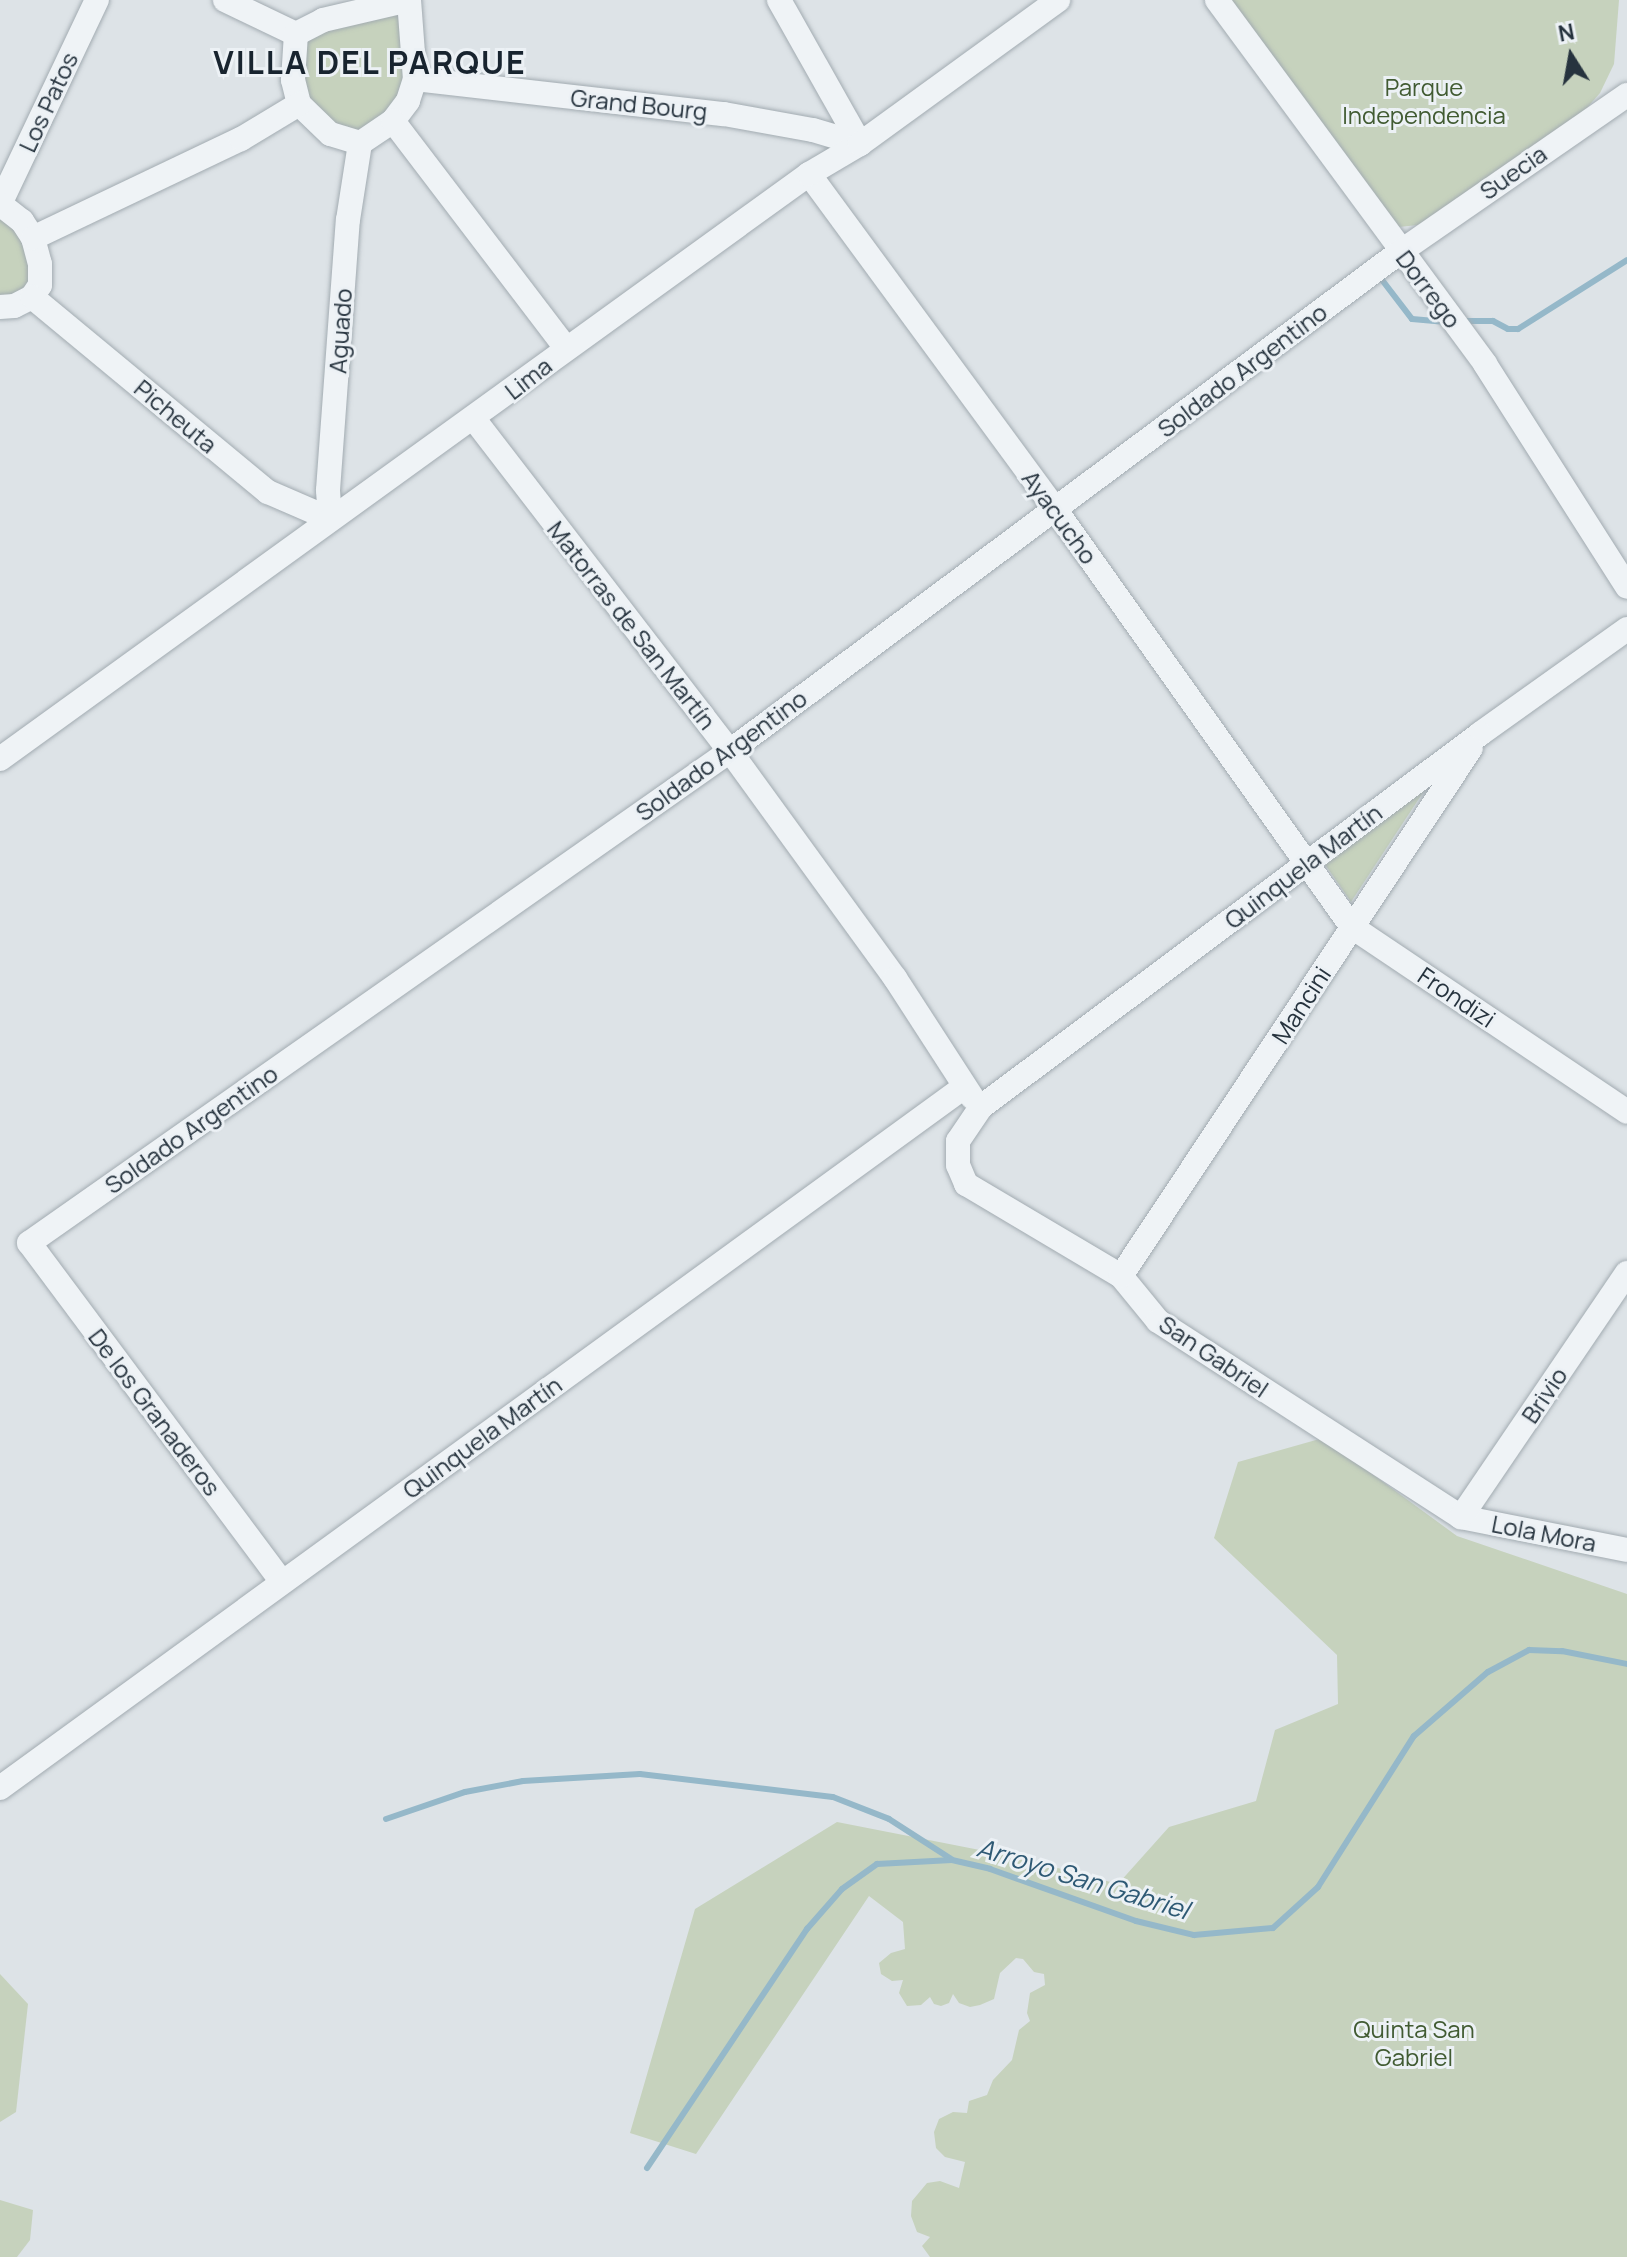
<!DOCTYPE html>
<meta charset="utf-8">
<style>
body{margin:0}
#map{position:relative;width:1627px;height:2257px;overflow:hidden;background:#dde3e7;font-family:Manrope,sans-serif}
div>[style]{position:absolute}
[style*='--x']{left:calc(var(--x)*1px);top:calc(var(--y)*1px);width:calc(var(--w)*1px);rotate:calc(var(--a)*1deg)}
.green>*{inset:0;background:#c6d2bd}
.stream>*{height:6px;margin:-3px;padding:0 3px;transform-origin:3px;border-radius:3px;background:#95b8c9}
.roads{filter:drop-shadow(0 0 2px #a2abb1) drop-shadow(0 0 2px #a2abb1)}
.minor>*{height:24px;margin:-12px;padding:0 12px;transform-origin:12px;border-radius:12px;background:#eff3f6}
span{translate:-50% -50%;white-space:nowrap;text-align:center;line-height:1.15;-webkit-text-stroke:6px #ecf1f5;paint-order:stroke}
.park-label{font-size:24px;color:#415b32}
.street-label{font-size:24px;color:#26333e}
.water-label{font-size:26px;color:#2e5974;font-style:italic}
.district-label{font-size:32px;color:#18242f;font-weight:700;letter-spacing:2px}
.north{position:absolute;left:1531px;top:16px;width:80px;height:80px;-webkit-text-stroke:6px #ecf1f5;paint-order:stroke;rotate:349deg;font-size:22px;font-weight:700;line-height:32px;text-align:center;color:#26333e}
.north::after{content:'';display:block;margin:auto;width:28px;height:36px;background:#26333e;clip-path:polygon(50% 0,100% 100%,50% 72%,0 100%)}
</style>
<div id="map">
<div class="green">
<i style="clip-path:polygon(1225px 0,1619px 0,1614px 64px,1600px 93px,1586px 109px,1427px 224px,1399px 227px)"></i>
<i style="clip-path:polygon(397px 10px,409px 66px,400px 98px,368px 132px,343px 132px,305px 96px,304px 42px,312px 32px)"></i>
<i style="clip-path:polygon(0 213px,24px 240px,32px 278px,27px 289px,0 301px)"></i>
<i style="clip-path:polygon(1424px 791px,1351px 902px,1324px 863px)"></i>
<i style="clip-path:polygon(1323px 1438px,1457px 1536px,1627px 1594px,1627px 2257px,930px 2257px,922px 2246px,930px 2237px,917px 2232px,911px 2216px,912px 2201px,927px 2183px,940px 2181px,959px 2188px,965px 2162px,945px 2157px,936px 2148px,934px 2132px,939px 2119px,953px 2112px,967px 2113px,969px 2101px,987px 2095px,993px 2080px,1012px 2060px,1019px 2030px,1030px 2021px,1027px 2013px,1030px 1993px,1045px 1985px,1044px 1974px,1034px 1972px,1023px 1959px,1016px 1958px,1000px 1973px,994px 1999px,980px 2005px,970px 2007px,959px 2003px,953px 1994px,949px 2003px,941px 2006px,934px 2004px,930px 1997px,921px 2005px,907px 2006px,899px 1993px,903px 1980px,892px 1981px,881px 1974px,879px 1963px,891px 1953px,905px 1949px,903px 1922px,869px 1896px,696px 2154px,630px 2133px,695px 1909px,837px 1822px,1020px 1858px,1118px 1884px,1169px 1827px,1256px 1801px,1275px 1730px,1338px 1704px,1337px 1655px,1214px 1538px,1238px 1462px)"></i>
<i style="clip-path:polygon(0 1974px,28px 2004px,16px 2112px,0 2122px)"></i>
<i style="clip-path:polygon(0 2200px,33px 2210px,30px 2240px,17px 2257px,0 2257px)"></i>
</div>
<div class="stream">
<i style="--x:1379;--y:276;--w:54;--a:52.5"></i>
<i style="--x:1412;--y:319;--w:34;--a:5"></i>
<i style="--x:1461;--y:321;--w:32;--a:0"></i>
<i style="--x:1493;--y:321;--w:17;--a:28"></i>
<i style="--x:1508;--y:329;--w:10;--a:0"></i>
<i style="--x:1518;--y:329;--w:129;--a:-32.3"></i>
<i style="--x:386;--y:1819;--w:83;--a:-18.9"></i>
<i style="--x:465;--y:1792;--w:59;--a:-10.7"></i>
<i style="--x:523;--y:1781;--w:117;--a:-3.4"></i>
<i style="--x:640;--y:1774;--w:194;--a:6.8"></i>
<i style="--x:833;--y:1797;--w:60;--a:21.4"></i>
<i style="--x:889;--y:1819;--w:74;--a:32.8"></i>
<i style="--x:647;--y:2168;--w:288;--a:-56.2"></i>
<i style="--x:807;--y:1929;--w:53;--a:-48.8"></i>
<i style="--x:842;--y:1889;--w:43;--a:-35.5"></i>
<i style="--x:877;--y:1864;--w:75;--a:-3.1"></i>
<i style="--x:952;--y:1860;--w:39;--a:13"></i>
<i style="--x:990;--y:1869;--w:155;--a:19.6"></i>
<i style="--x:1136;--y:1921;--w:60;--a:13.6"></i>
<i style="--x:1194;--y:1935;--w:79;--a:-5.1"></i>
<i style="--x:1273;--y:1928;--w:61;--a:-42.3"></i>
<i style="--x:1318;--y:1887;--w:179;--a:-57.6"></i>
<i style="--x:1414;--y:1736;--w:98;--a:-40.9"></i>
<i style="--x:1488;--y:1672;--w:47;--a:-28.2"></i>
<i style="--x:1529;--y:1650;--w:33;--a:2"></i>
<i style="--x:1562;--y:1651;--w:66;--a:11.3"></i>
</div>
<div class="roads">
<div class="minor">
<i style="--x:225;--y:0;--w:79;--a:25.6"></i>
<i style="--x:409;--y:0;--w:79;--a:85.7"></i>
<i style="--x:415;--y:79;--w:23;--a:108"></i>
<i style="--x:408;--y:101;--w:25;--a:127"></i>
<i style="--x:393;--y:121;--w:40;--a:146"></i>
<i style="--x:360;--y:143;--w:31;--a:-163"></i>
<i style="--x:330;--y:134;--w:43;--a:-135.9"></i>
<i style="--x:299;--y:104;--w:25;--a:-104"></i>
<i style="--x:293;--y:80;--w:46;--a:-86.3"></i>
<i style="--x:296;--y:34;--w:30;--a:-27"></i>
<i style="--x:323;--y:20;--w:88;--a:-13.1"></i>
<i style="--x:779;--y:0;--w:165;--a:60.6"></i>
<i style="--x:1217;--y:0;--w:452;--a:53.6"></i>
<i style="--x:1485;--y:364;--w:264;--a:57.5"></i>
<i style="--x:415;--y:79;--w:311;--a:6.5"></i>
<i style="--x:724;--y:114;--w:90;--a:10.2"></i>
<i style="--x:813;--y:130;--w:49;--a:16.6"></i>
<i style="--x:393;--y:121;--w:285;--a:52.7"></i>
<i style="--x:809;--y:174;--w:416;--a:53.7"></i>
<i style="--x:1055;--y:509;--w:513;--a:54.61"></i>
<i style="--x:1352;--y:927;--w:331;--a:33.9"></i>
<i style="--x:0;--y:204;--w:226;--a:-64.6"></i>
<i style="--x:0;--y:204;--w:28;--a:38"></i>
<i style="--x:22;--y:221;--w:20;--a:57"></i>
<i style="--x:33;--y:238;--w:27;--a:75"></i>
<i style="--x:40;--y:264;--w:21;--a:90"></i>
<i style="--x:40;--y:285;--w:14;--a:124"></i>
<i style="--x:32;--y:297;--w:20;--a:153"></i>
<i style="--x:14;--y:306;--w:14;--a:176"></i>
<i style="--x:33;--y:238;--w:230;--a:-25.5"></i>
<i style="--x:241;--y:139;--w:68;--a:-31.1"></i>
<i style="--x:32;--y:297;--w:306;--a:39.6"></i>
<i style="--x:268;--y:492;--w:68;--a:23.5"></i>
<i style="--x:474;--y:419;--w:419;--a:52.4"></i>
<i style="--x:730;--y:751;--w:281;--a:54"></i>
<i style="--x:895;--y:978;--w:142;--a:57.1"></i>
<i style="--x:330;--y:519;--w:29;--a:-94"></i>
<i style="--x:328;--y:490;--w:271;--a:-85.8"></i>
<i style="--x:348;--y:220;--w:78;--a:-81.1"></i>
<i style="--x:1627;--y:629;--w:181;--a:144.5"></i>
<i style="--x:1480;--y:734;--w:623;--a:143.22"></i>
<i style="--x:981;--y:1107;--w:41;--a:124.1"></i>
<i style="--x:958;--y:1141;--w:24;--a:90"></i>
<i style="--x:958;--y:1165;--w:21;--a:67"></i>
<i style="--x:966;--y:1184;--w:180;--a:30.7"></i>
<i style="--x:1121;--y:1276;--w:58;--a:50.6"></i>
<i style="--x:1158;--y:1321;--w:361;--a:32.9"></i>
<i style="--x:1461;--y:1517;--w:169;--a:11.2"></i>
<i style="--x:0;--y:759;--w:998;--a:-35.87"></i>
<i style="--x:809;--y:174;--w:59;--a:-30.5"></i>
<i style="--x:860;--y:144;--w:245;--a:-36"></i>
<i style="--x:1121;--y:1276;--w:633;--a:-56.46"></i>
<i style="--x:1461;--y:1517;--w:295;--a:-55.8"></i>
<i style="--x:282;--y:1582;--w:423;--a:-126.7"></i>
<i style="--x:29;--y:1243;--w:856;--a:-35.06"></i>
<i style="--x:730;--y:751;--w:835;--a:-36.68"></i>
<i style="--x:1400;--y:252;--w:276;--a:-34.7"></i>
<i style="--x:0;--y:1788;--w:1192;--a:-36.02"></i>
</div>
</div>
<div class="park-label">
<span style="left:1424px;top:101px">Parque<br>Independencia</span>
<span style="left:1414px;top:2043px">Quinta San<br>Gabriel</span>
</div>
<div class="street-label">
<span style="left:48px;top:102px;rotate:-65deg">Los Patos</span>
<span style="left:639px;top:104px;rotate:6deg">Grand Bourg</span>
<span style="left:1513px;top:172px;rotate:-35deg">Suecia</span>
<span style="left:1429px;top:289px;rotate:53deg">Dorrego</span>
<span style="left:340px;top:331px;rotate:-86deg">Aguado</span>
<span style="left:1242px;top:370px;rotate:-37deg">Soldado Argentino</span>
<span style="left:528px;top:378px;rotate:-38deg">Lima</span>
<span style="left:176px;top:416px;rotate:40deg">Picheuta</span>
<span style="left:1060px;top:517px;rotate:54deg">Ayacucho</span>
<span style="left:632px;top:625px;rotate:52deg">Matorras de San Martín</span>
<span style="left:721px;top:755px;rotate:-36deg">Soldado Argentino</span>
<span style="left:1303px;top:866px;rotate:-37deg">Quinquela Martín</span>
<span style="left:1457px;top:997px;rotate:34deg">Frondizi</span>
<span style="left:1301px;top:1005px;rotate:-57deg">Mancini</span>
<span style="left:191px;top:1129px;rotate:-35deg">Soldado Argentino</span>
<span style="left:1214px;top:1356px;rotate:34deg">San Gabriel</span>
<span style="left:1544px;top:1395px;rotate:-56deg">Brivio</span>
<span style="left:155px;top:1412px;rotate:53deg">De los Granaderos</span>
<span style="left:482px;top:1437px;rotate:-36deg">Quinquela Martín</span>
<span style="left:1544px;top:1533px;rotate:11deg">Lola Mora</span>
</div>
<div class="water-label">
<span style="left:1083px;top:1879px;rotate:17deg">Arroyo San Gabriel</span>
</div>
<div class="district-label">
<span style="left:370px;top:62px">VILLA DEL PARQUE</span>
</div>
<div class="north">N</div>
</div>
